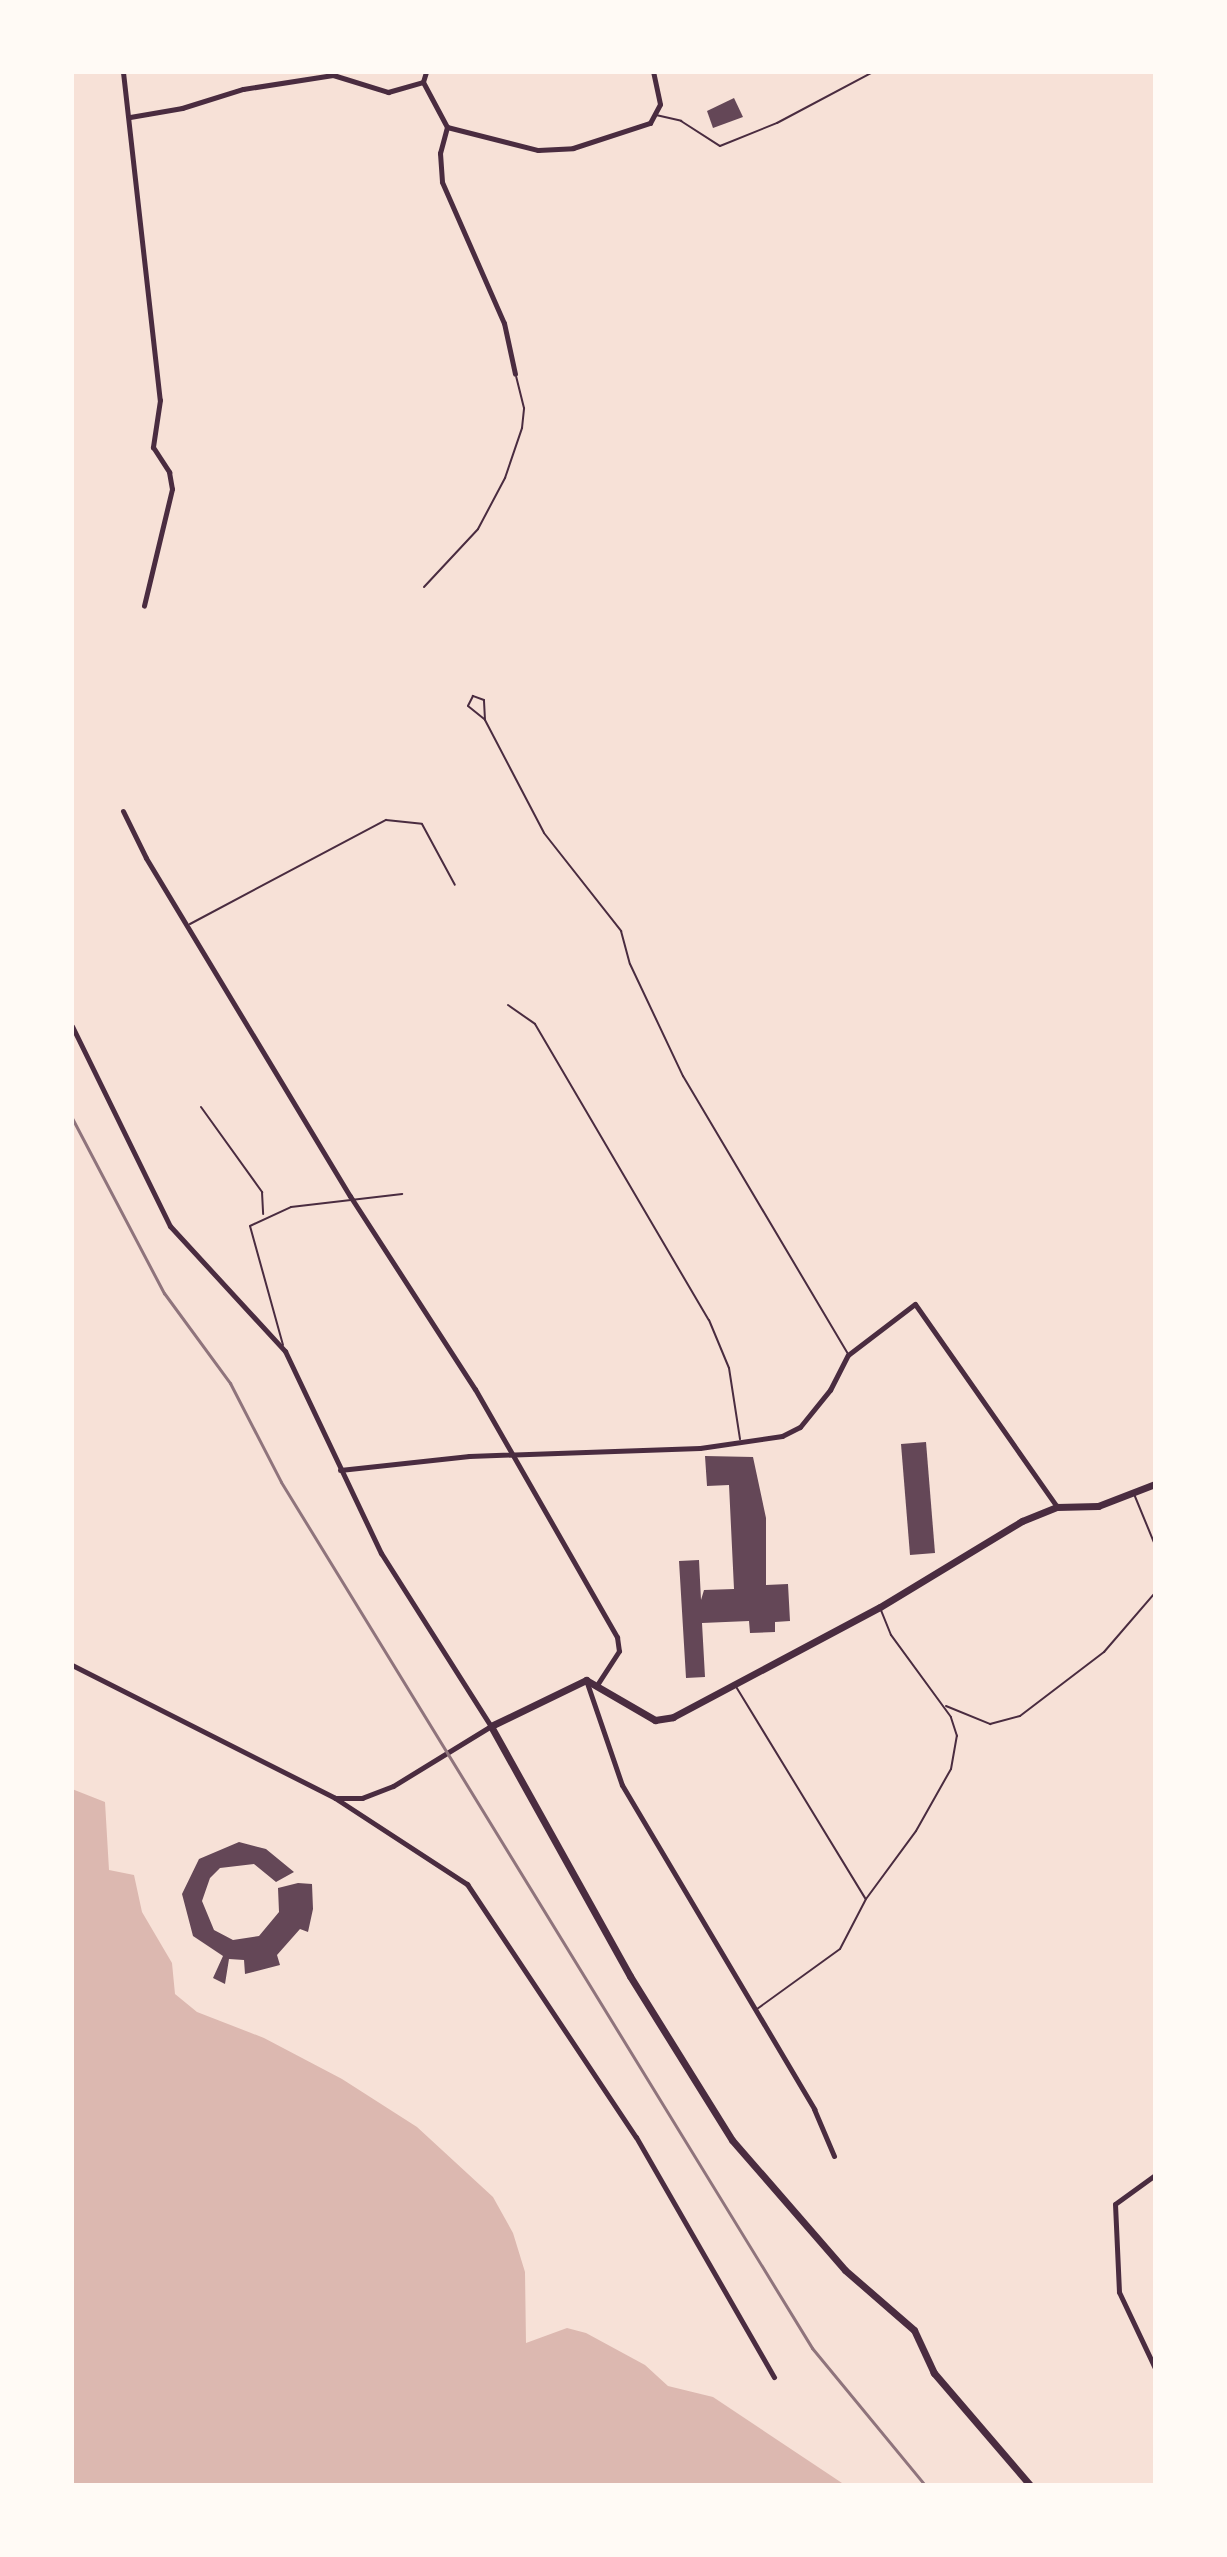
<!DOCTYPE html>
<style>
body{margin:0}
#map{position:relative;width:1227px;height:2557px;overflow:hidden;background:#f7e1d7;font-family:"Fira Sans Condensed",sans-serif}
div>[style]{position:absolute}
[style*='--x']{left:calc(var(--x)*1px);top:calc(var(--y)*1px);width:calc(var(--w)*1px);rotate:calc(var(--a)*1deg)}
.water>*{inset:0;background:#dcb8b0}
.building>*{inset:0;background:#644757}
.service>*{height:2px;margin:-1px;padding:0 1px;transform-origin:1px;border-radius:1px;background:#4a2c40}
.minor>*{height:5px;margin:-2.5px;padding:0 2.5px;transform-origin:2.5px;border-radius:2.5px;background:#4a2c40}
.secondary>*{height:7px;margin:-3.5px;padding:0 3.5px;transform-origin:3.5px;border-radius:3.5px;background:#4a2c40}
.rail>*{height:3px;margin:-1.5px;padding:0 1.5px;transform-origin:1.5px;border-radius:1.5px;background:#8f747c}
span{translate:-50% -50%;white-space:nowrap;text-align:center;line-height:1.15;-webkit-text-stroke:6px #fffaf5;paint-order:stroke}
.frame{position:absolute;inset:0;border:74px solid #fffaf5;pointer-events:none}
</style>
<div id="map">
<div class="water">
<i style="clip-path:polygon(72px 1789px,105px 1802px,109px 1870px,134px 1875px,142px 1912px,172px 1963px,175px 1994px,197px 2012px,264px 2038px,342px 2079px,417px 2127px,493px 2197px,513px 2233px,525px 2272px,526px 2343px,567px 2328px,586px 2333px,645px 2365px,668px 2386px,713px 2397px,845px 2485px,72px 2485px)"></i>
</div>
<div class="building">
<i style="clip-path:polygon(734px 98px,743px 117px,713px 128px,707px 111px)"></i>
<i style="clip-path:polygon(926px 1442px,935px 1553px,910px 1555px,901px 1444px)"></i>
<i style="clip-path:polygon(705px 1456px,753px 1457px,766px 1518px,766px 1585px,788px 1584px,790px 1621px,775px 1622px,775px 1632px,750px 1633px,749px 1621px,702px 1623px,705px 1677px,686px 1678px,679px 1561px,699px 1560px,701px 1600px,704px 1590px,734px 1589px,729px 1485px,707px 1486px)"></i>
<i style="clip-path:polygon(239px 1842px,266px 1849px,294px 1872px,276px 1882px,254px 1864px,220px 1868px,210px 1878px,202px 1901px,214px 1930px,233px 1940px,259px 1936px,279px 1912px,278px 1888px,298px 1883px,312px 1884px,313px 1909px,308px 1932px,300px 1929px,277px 1955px,280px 1965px,245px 1974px,244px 1960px,229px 1959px,225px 1984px,213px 1978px,223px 1956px,193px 1936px,182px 1894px,199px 1859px)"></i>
</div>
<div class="service">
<i style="--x:656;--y:115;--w:26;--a:13"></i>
<i style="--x:681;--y:121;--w:46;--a:32.7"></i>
<i style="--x:720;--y:146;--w:61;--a:-22"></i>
<i style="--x:777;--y:123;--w:109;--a:-28"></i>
<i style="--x:424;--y:587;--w:79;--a:-47"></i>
<i style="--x:478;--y:529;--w:58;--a:-62.1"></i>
<i style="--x:505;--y:478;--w:53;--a:-71.2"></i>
<i style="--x:522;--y:428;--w:20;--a:-84"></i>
<i style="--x:524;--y:408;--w:32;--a:-104"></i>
<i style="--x:485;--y:720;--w:20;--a:-93"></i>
<i style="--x:484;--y:700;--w:12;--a:-160"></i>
<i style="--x:473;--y:696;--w:11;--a:117"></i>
<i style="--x:468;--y:706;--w:22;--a:39"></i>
<i style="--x:485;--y:720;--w:127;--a:62.4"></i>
<i style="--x:544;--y:833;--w:125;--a:51.8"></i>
<i style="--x:621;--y:931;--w:34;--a:75"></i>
<i style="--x:630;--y:964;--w:124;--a:64.7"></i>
<i style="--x:683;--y:1076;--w:323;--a:59.3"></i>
<i style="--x:190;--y:924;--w:222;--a:-28"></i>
<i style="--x:386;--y:820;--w:36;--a:6"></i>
<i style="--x:422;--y:824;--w:69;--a:61.6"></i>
<i style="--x:508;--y:1005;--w:33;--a:35"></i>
<i style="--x:535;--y:1024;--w:343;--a:59.6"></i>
<i style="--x:709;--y:1320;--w:52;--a:67.4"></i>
<i style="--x:729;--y:1368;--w:72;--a:81.2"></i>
<i style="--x:201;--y:1107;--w:105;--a:54.3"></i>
<i style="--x:262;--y:1192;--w:22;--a:87"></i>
<i style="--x:283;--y:1345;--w:123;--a:-105.5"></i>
<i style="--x:250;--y:1226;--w:45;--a:-24.9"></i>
<i style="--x:291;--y:1207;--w:112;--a:-6.7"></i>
<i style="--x:1134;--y:1494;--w:55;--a:67.6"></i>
<i style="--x:735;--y:1685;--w:250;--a:58.6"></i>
<i style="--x:946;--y:1706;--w:48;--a:22.2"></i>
<i style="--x:990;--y:1724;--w:31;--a:-15"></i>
<i style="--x:1020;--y:1716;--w:106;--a:-37.3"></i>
<i style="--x:1104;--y:1652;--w:78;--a:-49.2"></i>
<i style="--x:757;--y:2009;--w:102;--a:-35.9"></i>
<i style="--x:840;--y:1949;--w:56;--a:-62.5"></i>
<i style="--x:866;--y:1899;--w:84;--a:-53.7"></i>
<i style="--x:916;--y:1831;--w:71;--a:-60.6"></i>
<i style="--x:951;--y:1769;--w:34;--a:-80"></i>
<i style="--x:957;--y:1736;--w:20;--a:-108"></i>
<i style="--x:951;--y:1717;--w:102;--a:-126.2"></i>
<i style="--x:891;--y:1635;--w:29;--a:-112"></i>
</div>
<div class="minor">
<i style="--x:123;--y:72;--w:330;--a:83.6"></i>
<i style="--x:160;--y:400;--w:48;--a:98.5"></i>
<i style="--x:153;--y:447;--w:30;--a:57"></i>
<i style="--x:169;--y:472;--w:17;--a:80"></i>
<i style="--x:172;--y:489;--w:120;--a:103.5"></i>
<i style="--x:426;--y:72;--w:10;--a:107"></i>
<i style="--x:423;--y:82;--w:51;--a:61.9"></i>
<i style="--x:130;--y:117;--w:53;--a:-9.8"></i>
<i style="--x:182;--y:108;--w:64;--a:-17.3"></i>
<i style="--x:243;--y:89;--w:91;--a:-8.8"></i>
<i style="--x:333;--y:75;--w:58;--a:17.2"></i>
<i style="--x:388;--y:92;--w:36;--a:-16"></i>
<i style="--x:447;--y:127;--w:94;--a:14.2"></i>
<i style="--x:538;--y:150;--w:35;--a:-3"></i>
<i style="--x:573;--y:148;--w:81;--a:-18"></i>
<i style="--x:650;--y:123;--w:21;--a:-62"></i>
<i style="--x:660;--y:104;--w:33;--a:-102"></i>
<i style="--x:447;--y:127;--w:27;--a:105"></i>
<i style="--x:440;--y:153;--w:29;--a:86"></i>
<i style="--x:442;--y:182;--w:154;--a:66.3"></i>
<i style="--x:504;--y:323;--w:52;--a:77.8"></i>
<i style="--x:123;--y:811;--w:52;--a:63.9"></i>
<i style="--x:146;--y:858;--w:395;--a:58.9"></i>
<i style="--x:350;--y:1196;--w:230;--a:57.1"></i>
<i style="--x:475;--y:1389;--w:286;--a:60.2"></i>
<i style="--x:617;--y:1637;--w:14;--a:82"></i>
<i style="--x:619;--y:1651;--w:38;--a:123"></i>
<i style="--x:72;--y:1026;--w:223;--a:63.9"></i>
<i style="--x:170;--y:1226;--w:170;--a:47.4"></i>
<i style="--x:285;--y:1351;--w:224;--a:64.6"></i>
<i style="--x:381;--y:1553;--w:205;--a:57.6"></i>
<i style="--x:491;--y:1726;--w:115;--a:148.5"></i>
<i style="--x:393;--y:1786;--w:33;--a:159"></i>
<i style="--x:362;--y:1798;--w:26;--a:180"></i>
<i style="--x:340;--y:1470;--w:130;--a:-6.2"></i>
<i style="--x:469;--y:1456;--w:231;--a:-2"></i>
<i style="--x:700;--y:1448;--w:83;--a:-8.3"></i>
<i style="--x:782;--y:1436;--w:20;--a:-27"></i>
<i style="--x:800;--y:1427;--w:48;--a:-51"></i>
<i style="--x:830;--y:1390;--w:39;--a:-63"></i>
<i style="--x:848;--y:1355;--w:84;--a:-37.3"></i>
<i style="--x:915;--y:1304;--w:248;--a:55"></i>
<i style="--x:72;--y:1665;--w:295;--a:26.8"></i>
<i style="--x:335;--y:1798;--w:158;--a:33.1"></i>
<i style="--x:467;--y:1884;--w:304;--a:56.3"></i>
<i style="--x:636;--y:2137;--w:277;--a:60.1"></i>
<i style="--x:586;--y:1680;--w:111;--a:71.1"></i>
<i style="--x:622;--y:1785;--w:377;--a:59.3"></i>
<i style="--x:814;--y:2109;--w:51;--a:66.9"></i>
<i style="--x:1155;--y:2175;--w:49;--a:144.1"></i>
<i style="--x:1115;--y:2204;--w:88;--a:87.4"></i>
<i style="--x:1119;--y:2292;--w:84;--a:64.7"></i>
</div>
<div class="secondary">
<i style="--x:1030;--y:2485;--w:148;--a:-130.6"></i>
<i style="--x:934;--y:2373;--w:47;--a:-114.9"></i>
<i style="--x:914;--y:2330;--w:91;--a:-139"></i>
<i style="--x:845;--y:2270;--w:172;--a:-131"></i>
<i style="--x:732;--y:2140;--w:193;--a:-121.9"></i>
<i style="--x:630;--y:1976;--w:286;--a:-119.1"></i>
<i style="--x:491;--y:1726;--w:106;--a:-25.8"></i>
<i style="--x:586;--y:1680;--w:80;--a:30.1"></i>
<i style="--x:655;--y:1720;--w:18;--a:-9"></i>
<i style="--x:673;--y:1717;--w:234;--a:-28"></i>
<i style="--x:880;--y:1607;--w:166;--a:-31.2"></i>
<i style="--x:1022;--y:1521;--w:38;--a:-22"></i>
<i style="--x:1057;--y:1507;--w:41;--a:-1.4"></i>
<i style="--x:1098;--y:1506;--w:61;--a:-21.1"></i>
</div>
<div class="rail">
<i style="--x:72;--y:1118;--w:198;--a:62.3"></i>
<i style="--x:164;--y:1293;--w:112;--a:53.7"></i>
<i style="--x:230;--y:1383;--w:111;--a:62.7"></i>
<i style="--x:281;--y:1482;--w:1016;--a:58.48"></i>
<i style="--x:812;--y:2348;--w:178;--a:50.5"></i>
</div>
<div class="frame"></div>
</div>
